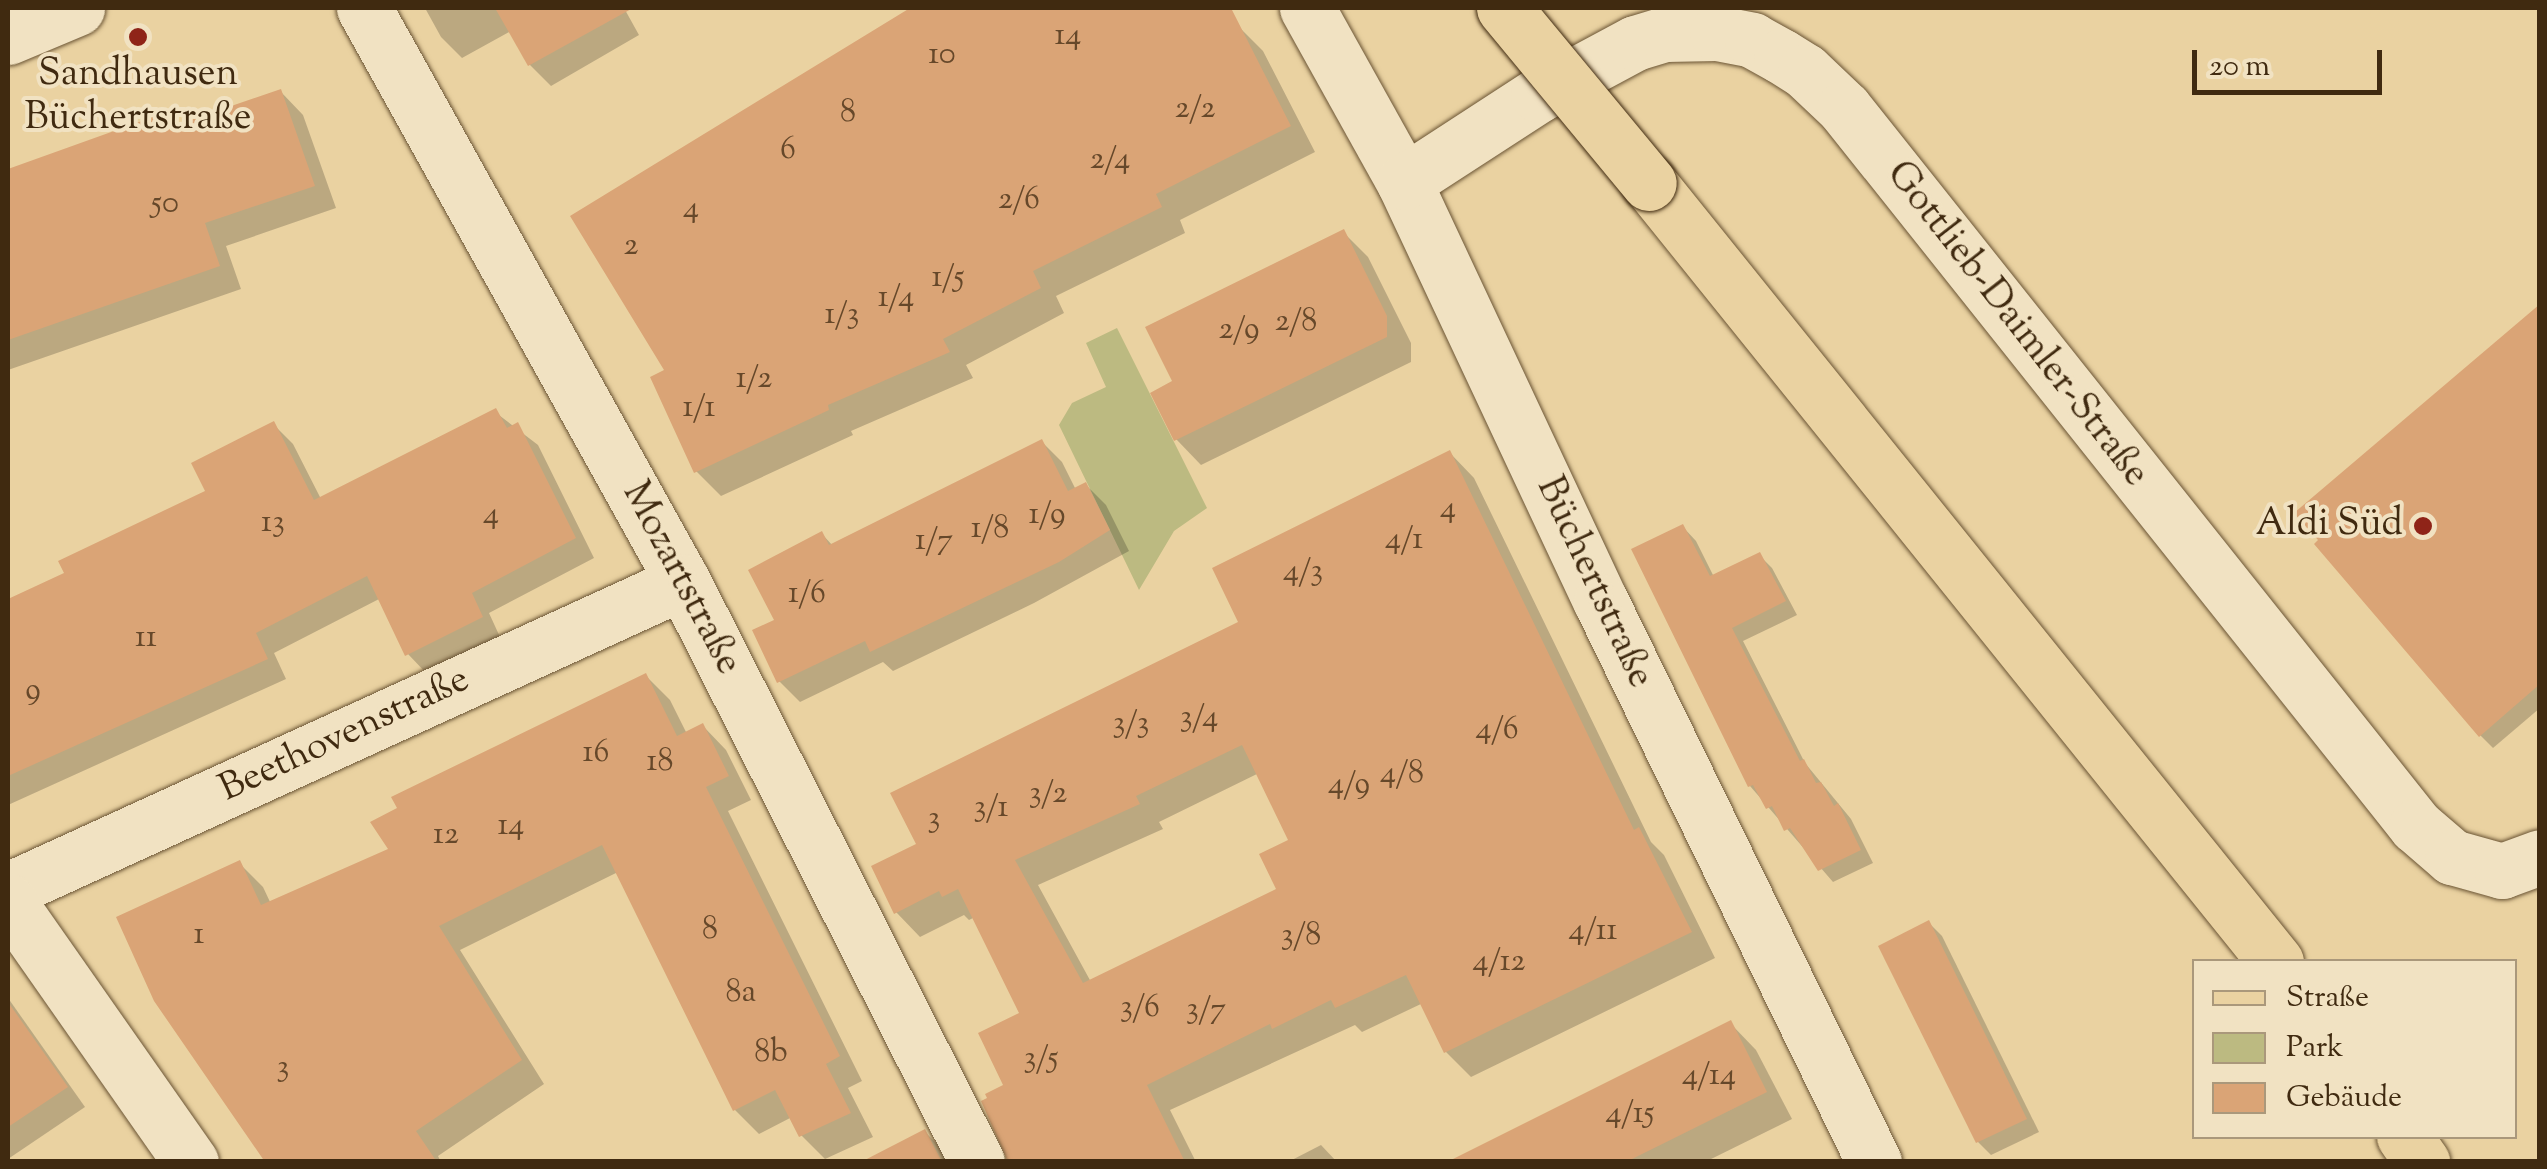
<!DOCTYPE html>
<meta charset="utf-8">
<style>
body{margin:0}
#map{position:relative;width:2547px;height:1169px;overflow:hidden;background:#ead2a1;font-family:"Sorts Mill Goudy",serif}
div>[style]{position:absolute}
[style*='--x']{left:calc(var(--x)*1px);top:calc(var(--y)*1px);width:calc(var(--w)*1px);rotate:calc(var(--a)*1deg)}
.green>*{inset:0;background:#bcba81}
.shadow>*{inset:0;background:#0003}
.building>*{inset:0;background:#daa476}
.roads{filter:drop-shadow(0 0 2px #6a5434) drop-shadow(0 0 2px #6a5434)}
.minor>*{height:55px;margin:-27.5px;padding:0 27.5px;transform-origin:27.5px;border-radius:27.5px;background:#f1e2c2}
.major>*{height:55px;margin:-27.5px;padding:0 27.5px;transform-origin:27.5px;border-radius:27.5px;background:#ead2a1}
.bridges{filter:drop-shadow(0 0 2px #402a10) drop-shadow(0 0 2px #402a10)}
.major-bridge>*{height:55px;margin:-27.5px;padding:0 27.5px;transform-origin:27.5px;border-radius:27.5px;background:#ead2a1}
.dots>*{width:28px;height:28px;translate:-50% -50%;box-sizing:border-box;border:5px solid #f1e2c2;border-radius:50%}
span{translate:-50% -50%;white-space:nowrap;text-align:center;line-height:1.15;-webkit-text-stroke:8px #f1e2c2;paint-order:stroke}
.number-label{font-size:32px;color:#66482a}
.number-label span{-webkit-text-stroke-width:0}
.poi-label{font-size:38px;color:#402a10}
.right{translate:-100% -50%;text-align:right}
.street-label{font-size:38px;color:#402a10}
.frame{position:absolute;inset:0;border:10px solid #402a10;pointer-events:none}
.legend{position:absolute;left:2192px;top:959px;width:325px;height:180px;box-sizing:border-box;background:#f1e2c2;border:2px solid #aa987b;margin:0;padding:12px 18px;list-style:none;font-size:30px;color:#402a10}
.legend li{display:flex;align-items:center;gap:20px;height:50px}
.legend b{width:50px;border:2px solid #aa987b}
.scale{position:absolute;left:2192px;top:50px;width:190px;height:45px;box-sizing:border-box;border:5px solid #402a10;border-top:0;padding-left:12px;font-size:30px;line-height:35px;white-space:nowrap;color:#402a10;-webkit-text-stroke:8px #f1e2c2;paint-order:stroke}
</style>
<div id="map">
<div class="green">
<i style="clip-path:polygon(1117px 328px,1207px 508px,1174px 531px,1139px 590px,1059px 425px,1072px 403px,1106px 387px,1086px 343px)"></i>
</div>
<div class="shadow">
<i style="clip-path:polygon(425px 8px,624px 8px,639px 35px,551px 86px,530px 65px,511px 31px,462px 58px,441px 37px)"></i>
<i style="clip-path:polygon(914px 8px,1184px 8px,1207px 41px,1238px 26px,1263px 51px,1315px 152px,1180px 220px,1185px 233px,1056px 296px,1064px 313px,966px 365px,973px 378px,851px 431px,853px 435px,721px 496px,696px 471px,667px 371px,573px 217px)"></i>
<i style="clip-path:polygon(281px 92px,303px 115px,336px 208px,226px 246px,241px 289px,8px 370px,8px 171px,167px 115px,178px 127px)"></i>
<i style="clip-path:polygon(1343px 232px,1368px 257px,1411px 343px,1411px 362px,1201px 465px,1176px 439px,1175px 382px)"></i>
<i style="clip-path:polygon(2540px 329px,2540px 708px,2493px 748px,2480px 735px)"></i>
<i style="clip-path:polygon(495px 412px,538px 445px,594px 558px,489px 613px,500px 637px,427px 674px,408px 654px,381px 598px,274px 653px,286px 679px,8px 805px,8px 602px,67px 574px,208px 492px,273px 424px,293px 444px,321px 499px)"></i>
<i style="clip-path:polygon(1042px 442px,1062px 462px,1076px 490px,1086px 485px,1106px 505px,1129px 551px,1034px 603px,893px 671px,883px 662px,800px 702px,779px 681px,777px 621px,822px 534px,833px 546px)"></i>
<i style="clip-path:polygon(evenodd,1450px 453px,1474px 478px,1651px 842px,1664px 855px,1715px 958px,1471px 1077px,1446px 1052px,1423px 1003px,1362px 1032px,1355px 1025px,1170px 1110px,1196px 1162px,1016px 1162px,1022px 1014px,975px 917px,969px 920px,964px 915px,920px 937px,896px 912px,919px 845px,1242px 623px,1450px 453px,1259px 773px,1292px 841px,1279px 890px,1091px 982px,1038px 885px,1163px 829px,1159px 822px,1259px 773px)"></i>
<i style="clip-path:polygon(1683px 527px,1696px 541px,1714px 577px,1759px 555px,1772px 568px,1797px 615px,1743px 641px,1805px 763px,1851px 819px,1873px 863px,1833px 882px,1750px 786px)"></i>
<i style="clip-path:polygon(646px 676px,670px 700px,687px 734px,703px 726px,726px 750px,751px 800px,728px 811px,862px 1081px,848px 1088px,873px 1137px,825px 1159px,801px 1135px,792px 1117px,759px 1134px,735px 1110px,618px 872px,460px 950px,544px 1084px,438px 1156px,441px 1162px,272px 1162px,239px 863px,263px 887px,271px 904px,392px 850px)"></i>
<i style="clip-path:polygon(1929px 923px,1942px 936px,2039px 1132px,1991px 1155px,1978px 1142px)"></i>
<i style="clip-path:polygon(8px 998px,85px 1107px,8px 1159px)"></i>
<i style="clip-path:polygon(1730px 1023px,1756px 1050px,1792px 1119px,1705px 1162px,1455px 1162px)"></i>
<i style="clip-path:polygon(925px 1132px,938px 1145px,947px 1162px,903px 1162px)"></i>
<i style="clip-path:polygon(1321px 1145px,1337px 1162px,1288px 1162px)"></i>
</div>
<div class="building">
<i style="clip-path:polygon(495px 8px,633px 8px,528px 66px)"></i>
<i style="clip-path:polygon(910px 8px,1231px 8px,1291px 126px,1156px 194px,1162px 207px,1033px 271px,1041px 288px,943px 339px,950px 352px,828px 405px,829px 410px,694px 473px,650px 377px,664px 370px,570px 216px)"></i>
<i style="clip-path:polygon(281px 89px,315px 186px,205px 223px,220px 266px,8px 340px,8px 169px,167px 112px,173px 126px)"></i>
<i style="clip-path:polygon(1344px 229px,1387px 316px,1387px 337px,1174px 441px,1150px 393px,1172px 381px,1145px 327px)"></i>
<i style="clip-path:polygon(2540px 304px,2540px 684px,2479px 737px,2314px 544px,2318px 540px,2294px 513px)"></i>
<i style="clip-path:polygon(496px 408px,507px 428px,518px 422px,576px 538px,472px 593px,483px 617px,405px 656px,367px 576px,256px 633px,268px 659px,8px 776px,8px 599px,64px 573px,58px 561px,205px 491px,191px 463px,274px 421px,314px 500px)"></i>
<i style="clip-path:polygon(1042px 439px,1068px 491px,1086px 482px,1110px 530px,1059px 562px,870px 652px,865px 641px,777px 683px,752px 630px,774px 620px,748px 570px,822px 531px,829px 545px)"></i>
<i style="clip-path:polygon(evenodd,1450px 450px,1634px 830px,1639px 827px,1692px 932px,1444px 1053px,1406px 975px,1335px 1008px,1331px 1000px,1272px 1029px,1270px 1024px,1147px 1085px,1185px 1162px,1008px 1162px,981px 1101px,987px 1098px,985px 1094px,1003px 1085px,978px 1033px,1019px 1013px,958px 889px,942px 897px,939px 891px,894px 914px,871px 866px,916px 844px,890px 793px,1238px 622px,1212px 568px,1450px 450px,1242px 745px,1288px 840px,1259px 854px,1276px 889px,1083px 983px,1015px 860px,1140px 804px,1136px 796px,1242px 745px)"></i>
<i style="clip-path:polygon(1683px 524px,1710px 576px,1760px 552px,1786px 601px,1732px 628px,1800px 761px,1804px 759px,1816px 783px,1821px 782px,1834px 806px,1838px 803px,1861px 850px,1818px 871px,1790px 828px,1784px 831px,1772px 806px,1766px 809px,1753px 785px,1748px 787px,1631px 549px)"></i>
<i style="clip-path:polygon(646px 673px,677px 736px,703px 723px,729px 776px,706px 787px,840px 1056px,826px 1064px,851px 1113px,799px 1137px,775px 1090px,733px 1111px,602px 845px,439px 926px,522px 1060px,416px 1131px,437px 1162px,265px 1162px,154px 1001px,116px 917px,240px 860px,261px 905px,388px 849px,370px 822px,397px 808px,391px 797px)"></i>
<i style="clip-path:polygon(1929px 920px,2027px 1119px,1976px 1143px,1878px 946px)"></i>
<i style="clip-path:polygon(8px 1002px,68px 1087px,8px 1127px)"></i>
<i style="clip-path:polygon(1731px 1020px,1767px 1092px,1626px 1162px,1447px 1162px)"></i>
<i style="clip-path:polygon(925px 1129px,942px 1162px,861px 1162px)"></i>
</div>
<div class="roads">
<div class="minor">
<i style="--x:364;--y:8;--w:657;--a:60.94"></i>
<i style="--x:683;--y:582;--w:650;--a:63.12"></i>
<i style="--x:1307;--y:8;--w:199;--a:60.9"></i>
<i style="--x:1404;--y:182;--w:464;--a:64.9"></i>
<i style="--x:1601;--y:602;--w:623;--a:64.01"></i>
<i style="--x:8;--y:37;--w:75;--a:-22.8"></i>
<i style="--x:1404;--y:182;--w:160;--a:-33"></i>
<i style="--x:1538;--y:95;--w:110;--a:-28.2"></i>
<i style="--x:1635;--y:43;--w:31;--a:-17"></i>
<i style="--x:1665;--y:34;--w:52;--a:-1.1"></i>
<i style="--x:1717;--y:33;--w:36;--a:11"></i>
<i style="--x:1752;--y:40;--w:33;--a:29"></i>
<i style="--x:1781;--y:56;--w:28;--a:32"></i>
<i style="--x:1805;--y:71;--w:54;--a:43.5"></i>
<i style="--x:1844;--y:108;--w:918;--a:51.46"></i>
<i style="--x:2416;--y:826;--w:48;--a:40.7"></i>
<i style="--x:2452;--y:857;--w:52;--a:15.6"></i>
<i style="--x:2502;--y:871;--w:40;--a:-20.2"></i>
<i style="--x:8;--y:890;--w:742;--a:-24.53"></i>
<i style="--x:8;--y:901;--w:319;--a:55"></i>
</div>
<div class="major">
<i style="--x:1649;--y:183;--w:1000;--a:51.17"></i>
<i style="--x:2404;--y:1136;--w:32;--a:55"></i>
</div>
</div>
<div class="bridges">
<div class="major-bridge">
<i style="--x:1504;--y:8;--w:227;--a:50.4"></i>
</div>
</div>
<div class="dots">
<i style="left:138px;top:37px;background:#8f2418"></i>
<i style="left:2423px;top:526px;background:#8f2418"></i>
</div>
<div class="number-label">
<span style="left:1068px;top:36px">14</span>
<span style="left:942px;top:55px">10</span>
<span style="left:1195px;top:109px">2/2</span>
<span style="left:848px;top:113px">8</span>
<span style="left:788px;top:150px">6</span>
<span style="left:1110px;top:160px">2/4</span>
<span style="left:1019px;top:200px">2/6</span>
<span style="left:165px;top:204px">50</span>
<span style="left:691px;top:209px">4</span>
<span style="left:631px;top:246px">2</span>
<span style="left:948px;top:278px">1/5</span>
<span style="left:896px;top:298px">1/4</span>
<span style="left:842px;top:315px">1/3</span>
<span style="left:1296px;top:322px">2/8</span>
<span style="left:1239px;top:330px">2/9</span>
<span style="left:754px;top:379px">1/2</span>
<span style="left:699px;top:408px">1/1</span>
<span style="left:1448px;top:509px">4</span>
<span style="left:491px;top:515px">4</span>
<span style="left:1047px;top:515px">1/9</span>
<span style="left:273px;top:523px">13</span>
<span style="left:990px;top:529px">1/8</span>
<span style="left:1404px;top:540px">4/1</span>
<span style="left:934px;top:541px">1/7</span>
<span style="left:1303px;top:572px">4/3</span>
<span style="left:807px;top:594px">1/6</span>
<span style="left:146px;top:638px">11</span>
<span style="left:33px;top:691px">9</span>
<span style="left:1199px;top:718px">3/4</span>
<span style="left:1131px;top:724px">3/3</span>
<span style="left:1497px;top:730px">4/6</span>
<span style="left:596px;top:753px">16</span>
<span style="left:660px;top:762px">18</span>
<span style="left:1402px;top:774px">4/8</span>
<span style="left:1349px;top:785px">4/9</span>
<span style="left:1048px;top:794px">3/2</span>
<span style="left:991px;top:808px">3/1</span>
<span style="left:934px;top:819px">3</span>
<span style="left:511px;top:826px">14</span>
<span style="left:446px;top:835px">12</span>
<span style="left:710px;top:930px">8</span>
<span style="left:1593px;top:931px">4/11</span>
<span style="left:199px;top:935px">1</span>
<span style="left:1301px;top:936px">3/8</span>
<span style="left:1499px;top:962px">4/12</span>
<span style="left:741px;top:993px">8a</span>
<span style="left:1140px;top:1008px">3/6</span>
<span style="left:1206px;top:1010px">3/7</span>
<span style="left:771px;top:1053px">8b</span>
<span style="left:1041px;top:1059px">3/5</span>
<span style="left:283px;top:1068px">3</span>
<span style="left:1709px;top:1076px">4/14</span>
<span style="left:1630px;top:1114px">4/15</span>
</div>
<div class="poi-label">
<span style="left:138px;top:98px">Sandhausen<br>Büchertstraße</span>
<span class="right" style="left:2403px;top:526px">Aldi Süd</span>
</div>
<div class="street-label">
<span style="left:2016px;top:325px;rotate:52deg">Gottlieb-Daimler-Straße</span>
<span style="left:680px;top:579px;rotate:62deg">Mozartstraße</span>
<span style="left:1593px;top:583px;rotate:65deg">Büchertstraße</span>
<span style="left:345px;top:736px;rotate:-25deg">Beethovenstraße</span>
</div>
<div class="frame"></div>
<ul class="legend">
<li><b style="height:12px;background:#ead2a1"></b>Straße</li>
<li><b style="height:28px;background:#bcba81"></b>Park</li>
<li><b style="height:28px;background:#daa476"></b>Gebäude</li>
</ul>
<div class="scale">20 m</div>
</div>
